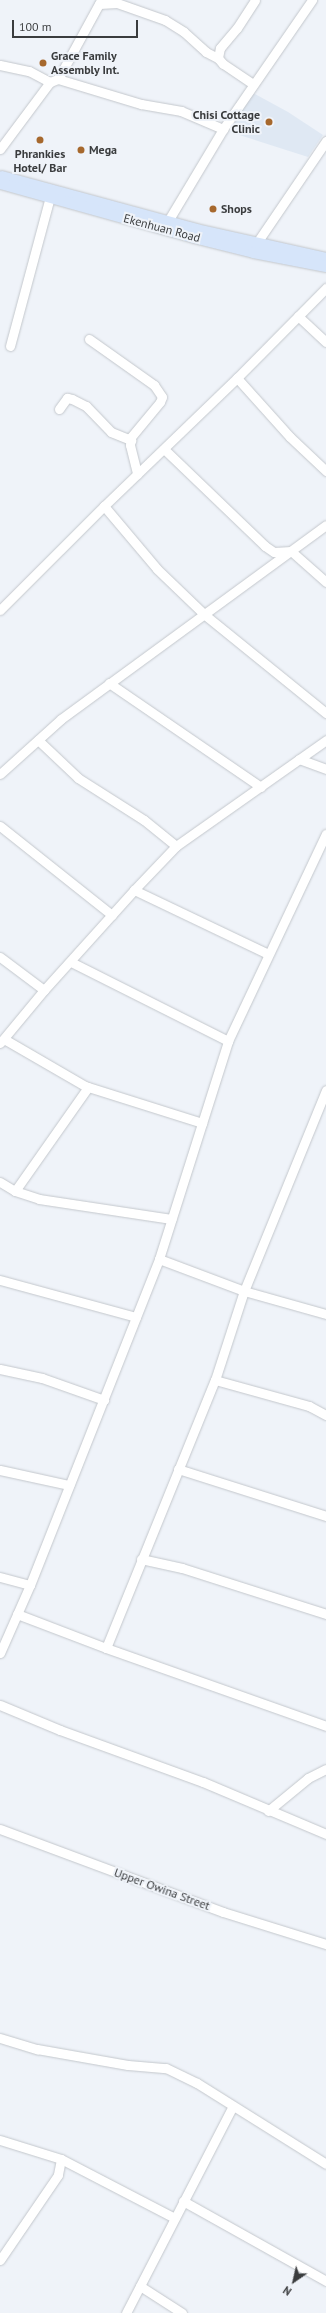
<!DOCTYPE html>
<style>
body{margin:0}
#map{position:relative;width:326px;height:2313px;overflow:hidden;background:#eff3f9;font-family:"PT Sans",sans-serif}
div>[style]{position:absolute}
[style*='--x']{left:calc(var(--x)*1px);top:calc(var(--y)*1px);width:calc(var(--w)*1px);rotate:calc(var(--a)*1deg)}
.built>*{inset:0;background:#dfe8f3}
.roads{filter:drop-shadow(0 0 1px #c3c7cc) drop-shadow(0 0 1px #c3c7cc)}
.minor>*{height:9px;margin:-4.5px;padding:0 4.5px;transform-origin:4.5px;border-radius:4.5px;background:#fff}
.major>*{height:11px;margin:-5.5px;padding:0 5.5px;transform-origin:5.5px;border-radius:5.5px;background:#d6e5fa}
.dots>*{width:11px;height:11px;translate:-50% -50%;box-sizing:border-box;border:2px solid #eff3f9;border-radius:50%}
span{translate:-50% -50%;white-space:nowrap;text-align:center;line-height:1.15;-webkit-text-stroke:4px #eff3f9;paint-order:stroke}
.poi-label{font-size:12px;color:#3a3c3e;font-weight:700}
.left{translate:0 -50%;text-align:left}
.right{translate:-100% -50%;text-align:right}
.street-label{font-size:12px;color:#3a3c3e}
.north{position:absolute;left:274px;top:2261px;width:40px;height:40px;-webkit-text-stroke:3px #eff3f9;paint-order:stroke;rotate:214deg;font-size:11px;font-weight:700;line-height:16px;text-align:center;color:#3a3c3e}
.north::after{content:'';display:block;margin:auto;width:14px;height:18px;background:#3a3c3e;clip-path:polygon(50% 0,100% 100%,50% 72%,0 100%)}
.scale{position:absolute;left:12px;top:20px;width:126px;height:18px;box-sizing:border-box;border:2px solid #3a3c3e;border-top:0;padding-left:5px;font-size:12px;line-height:14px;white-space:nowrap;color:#3a3c3e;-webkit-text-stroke:3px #eff3f9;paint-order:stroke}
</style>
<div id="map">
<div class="built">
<i style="clip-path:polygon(251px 92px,288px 112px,323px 135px,308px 157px,230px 132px)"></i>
</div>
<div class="roads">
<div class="minor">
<i style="--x:99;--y:4;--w:18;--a:-3"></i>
<i style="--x:117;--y:3;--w:51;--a:19.5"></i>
<i style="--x:165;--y:20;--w:22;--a:32"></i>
<i style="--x:184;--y:32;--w:30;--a:42"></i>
<i style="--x:206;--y:52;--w:13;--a:27"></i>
<i style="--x:0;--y:65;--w:30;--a:12"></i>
<i style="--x:29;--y:71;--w:24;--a:28"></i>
<i style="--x:58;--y:79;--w:87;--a:16.8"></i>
<i style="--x:141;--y:104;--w:41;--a:9.9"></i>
<i style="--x:181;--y:111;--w:46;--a:23.2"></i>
<i style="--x:253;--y:84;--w:36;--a:-146"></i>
<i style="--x:223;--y:64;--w:8;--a:-130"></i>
<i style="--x:218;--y:58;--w:10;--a:-79"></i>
<i style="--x:220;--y:48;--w:26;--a:-50"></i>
<i style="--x:237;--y:28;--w:33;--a:-57"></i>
<i style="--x:0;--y:149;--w:84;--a:-53.3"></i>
<i style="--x:50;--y:82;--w:9;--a:-21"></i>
<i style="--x:58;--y:79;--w:90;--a:-61.4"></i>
<i style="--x:168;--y:221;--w:107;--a:-59.1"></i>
<i style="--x:223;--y:129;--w:157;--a:-55.4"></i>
<i style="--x:256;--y:244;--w:125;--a:-55.8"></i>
<i style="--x:298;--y:316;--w:38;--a:43"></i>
<i style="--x:89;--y:339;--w:80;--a:35.3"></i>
<i style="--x:154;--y:385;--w:14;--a:56"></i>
<i style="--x:162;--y:397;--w:5;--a:112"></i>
<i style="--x:160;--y:402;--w:45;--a:129.6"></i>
<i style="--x:131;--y:437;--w:8;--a:97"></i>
<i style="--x:130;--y:445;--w:30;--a:76"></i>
<i style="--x:10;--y:346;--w:154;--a:-75"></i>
<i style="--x:237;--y:378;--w:79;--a:48.1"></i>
<i style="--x:290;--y:437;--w:50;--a:43.4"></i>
<i style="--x:59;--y:409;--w:14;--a:-54"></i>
<i style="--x:67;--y:398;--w:5;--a:11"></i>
<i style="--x:72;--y:399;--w:16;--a:27"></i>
<i style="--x:86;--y:406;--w:36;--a:46"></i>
<i style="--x:111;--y:432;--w:22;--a:22"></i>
<i style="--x:164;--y:449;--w:140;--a:43.8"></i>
<i style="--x:265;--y:546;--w:11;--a:34"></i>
<i style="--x:274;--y:552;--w:17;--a:-3"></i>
<i style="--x:291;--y:551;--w:47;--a:41.5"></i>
<i style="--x:104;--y:506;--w:82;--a:49.9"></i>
<i style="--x:157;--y:569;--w:66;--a:43.8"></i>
<i style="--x:205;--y:615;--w:156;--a:39"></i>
<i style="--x:0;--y:610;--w:147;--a:-45"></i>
<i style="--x:104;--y:506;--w:185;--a:-43.9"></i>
<i style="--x:237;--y:378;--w:127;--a:-45.3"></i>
<i style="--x:109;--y:683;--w:184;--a:34.4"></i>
<i style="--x:38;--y:740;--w:55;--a:43.5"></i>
<i style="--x:78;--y:778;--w:78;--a:32.5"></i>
<i style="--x:144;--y:820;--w:41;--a:39.1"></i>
<i style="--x:299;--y:759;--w:29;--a:20"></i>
<i style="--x:0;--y:774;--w:82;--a:-42"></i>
<i style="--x:61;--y:719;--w:328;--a:-36.2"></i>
<i style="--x:0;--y:826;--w:143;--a:38.5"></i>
<i style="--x:134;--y:890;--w:148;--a:25.5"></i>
<i style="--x:0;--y:957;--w:55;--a:36.9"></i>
<i style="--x:71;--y:962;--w:176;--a:26.7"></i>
<i style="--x:4;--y:1039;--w:94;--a:30.1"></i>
<i style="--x:85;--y:1086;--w:123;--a:17.5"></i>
<i style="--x:0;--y:1043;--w:69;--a:-50.3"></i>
<i style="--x:44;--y:990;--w:135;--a:-48"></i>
<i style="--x:134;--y:890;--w:61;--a:-46.3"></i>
<i style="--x:176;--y:846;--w:184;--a:-35.2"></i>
<i style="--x:0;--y:1182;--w:17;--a:31"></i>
<i style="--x:15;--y:1191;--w:25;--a:18"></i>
<i style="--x:39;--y:1199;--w:134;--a:8.6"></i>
<i style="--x:15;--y:1191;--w:127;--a:-54.9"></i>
<i style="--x:159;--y:1259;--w:91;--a:20.6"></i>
<i style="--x:244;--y:1291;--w:85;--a:15.7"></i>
<i style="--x:0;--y:1280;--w:141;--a:15.2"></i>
<i style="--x:0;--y:1369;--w:43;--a:12.1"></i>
<i style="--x:42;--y:1378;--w:66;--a:19.5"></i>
<i style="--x:215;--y:1380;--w:98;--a:15.5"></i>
<i style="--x:309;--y:1406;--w:19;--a:28"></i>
<i style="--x:178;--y:1469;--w:155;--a:17.6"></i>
<i style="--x:0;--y:1470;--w:71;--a:12.3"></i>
<i style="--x:141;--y:1559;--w:42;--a:12.4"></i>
<i style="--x:182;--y:1568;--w:151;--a:17.7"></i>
<i style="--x:0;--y:1577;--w:31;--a:15"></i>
<i style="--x:17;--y:1614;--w:95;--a:20.9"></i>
<i style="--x:106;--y:1648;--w:233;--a:19.5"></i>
<i style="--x:106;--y:1648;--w:289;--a:-67.9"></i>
<i style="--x:215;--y:1380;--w:94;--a:-72"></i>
<i style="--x:244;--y:1291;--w:217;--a:-67.8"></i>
<i style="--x:0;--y:1653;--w:74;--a:-66.2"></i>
<i style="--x:30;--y:1585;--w:351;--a:-68.4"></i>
<i style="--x:159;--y:1259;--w:229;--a:-72.4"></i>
<i style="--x:228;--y:1041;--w:229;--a:-64.7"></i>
<i style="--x:0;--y:1705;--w:65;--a:22.6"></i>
<i style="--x:60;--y:1730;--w:152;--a:20"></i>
<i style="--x:203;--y:1782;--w:134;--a:22.9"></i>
<i style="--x:268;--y:1811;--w:52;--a:-39.5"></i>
<i style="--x:308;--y:1778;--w:20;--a:-27"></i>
<i style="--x:0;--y:1829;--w:238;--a:20.4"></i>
<i style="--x:223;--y:1912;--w:108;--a:17.3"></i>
<i style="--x:0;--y:2038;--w:39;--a:17"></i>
<i style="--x:37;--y:2049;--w:92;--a:10"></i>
<i style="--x:128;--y:2065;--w:38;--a:5"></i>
<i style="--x:166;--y:2068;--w:34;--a:26"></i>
<i style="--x:197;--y:2083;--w:152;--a:32.1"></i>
<i style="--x:0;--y:2140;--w:64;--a:17.3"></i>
<i style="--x:61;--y:2159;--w:16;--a:101"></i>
<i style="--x:58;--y:2175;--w:103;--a:124.3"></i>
<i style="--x:61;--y:2159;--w:128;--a:27.4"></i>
<i style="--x:183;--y:2201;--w:164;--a:29.2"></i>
<i style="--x:140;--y:2286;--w:50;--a:32.7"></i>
<i style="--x:126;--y:2313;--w:233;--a:-62.7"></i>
</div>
<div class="major">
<i style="--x:1;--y:176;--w:202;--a:15.2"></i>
<i style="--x:196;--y:229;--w:133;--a:12.6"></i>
<i style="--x:0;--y:183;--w:200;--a:15.6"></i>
<i style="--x:193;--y:237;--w:62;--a:14"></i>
<i style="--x:253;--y:252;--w:74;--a:10.9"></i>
</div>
</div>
<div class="dots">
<i style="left:43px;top:63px;background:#a6682d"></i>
<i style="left:269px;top:122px;background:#a6682d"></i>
<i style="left:40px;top:140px;background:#a6682d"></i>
<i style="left:81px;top:150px;background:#a6682d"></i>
<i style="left:213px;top:209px;background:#a6682d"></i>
</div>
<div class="poi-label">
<span class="left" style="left:51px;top:63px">Grace Family<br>Assembly Int.</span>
<span class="right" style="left:260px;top:122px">Chisi Cottage<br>Clinic</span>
<span class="left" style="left:89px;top:150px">Mega</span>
<span style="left:40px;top:161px">Phrankies<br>Hotel/ Bar</span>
<span class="left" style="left:221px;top:209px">Shops</span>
</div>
<div class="street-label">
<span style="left:162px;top:228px;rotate:15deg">Ekenhuan Road</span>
<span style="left:162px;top:1889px;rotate:20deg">Upper Owina Street</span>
</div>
<div class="north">N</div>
<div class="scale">100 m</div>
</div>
